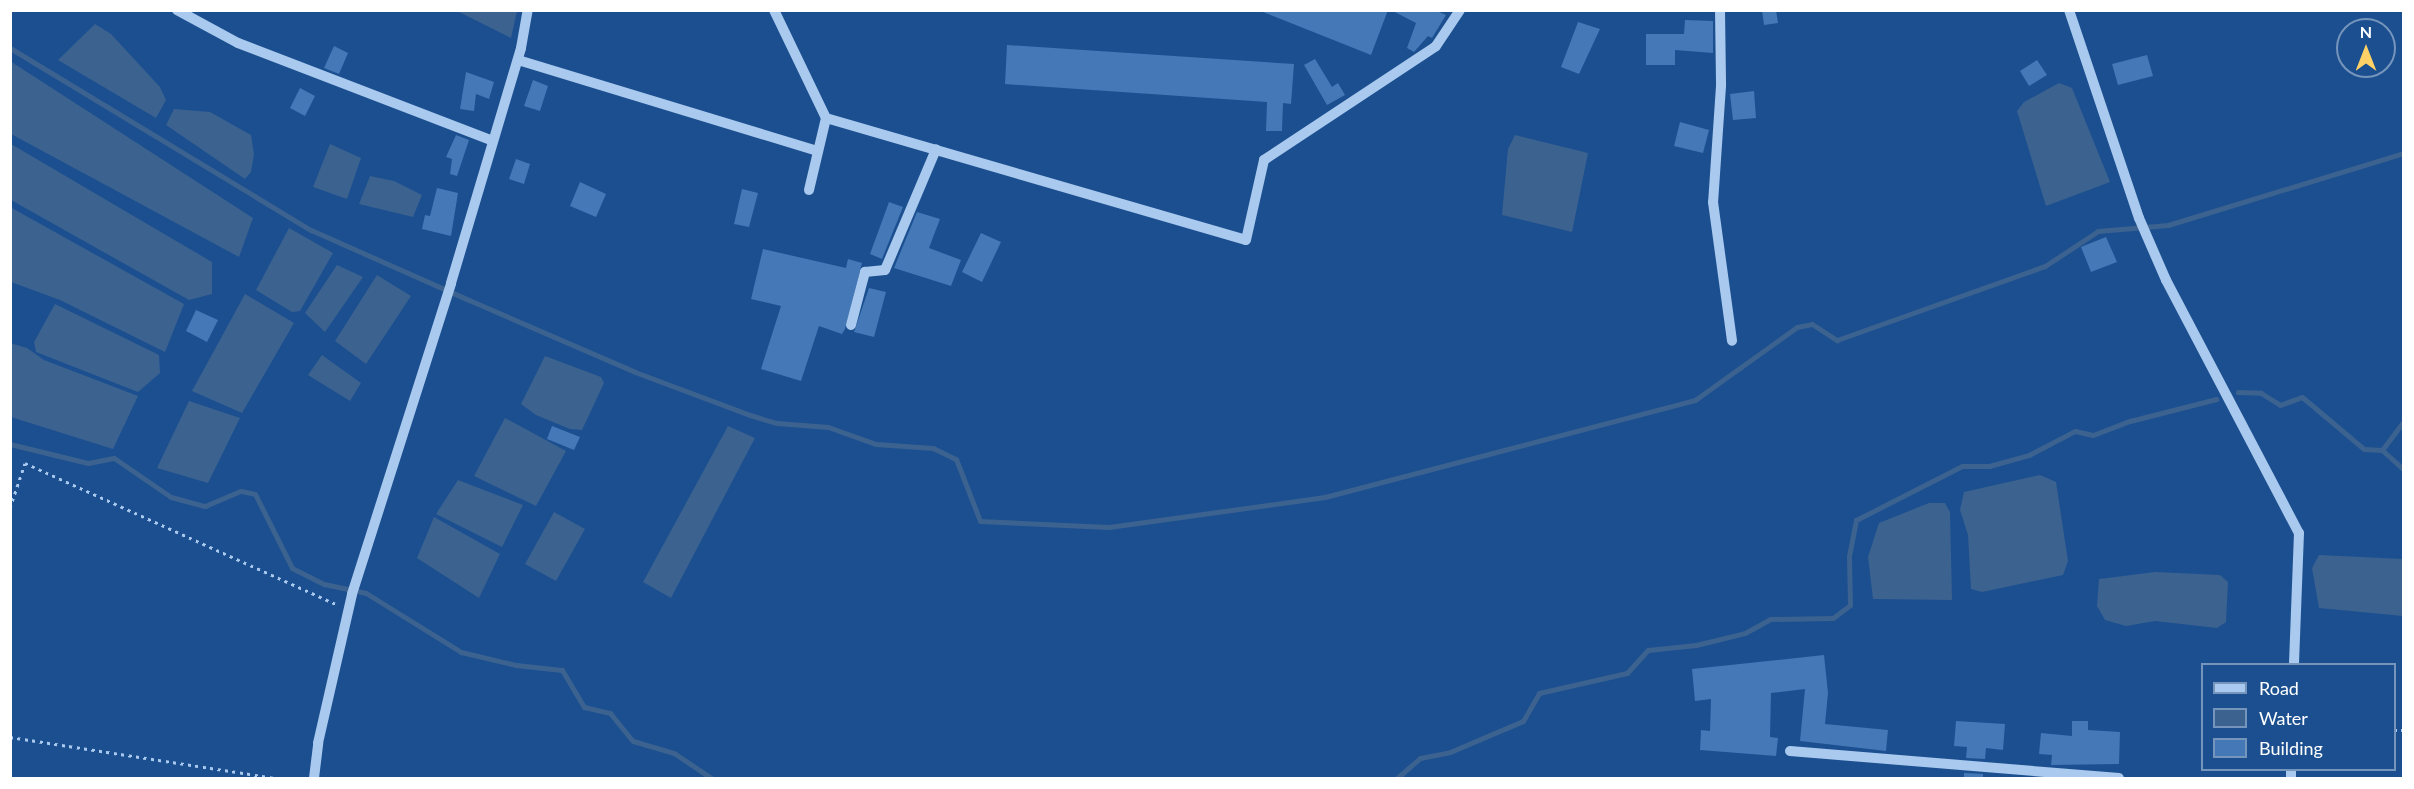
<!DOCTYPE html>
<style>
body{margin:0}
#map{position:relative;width:2414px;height:789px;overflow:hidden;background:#1b4f8f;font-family:Lato,sans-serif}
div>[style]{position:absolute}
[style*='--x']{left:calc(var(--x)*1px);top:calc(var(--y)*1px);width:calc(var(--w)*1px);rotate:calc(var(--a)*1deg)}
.water>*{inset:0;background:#3c6290}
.stream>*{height:5px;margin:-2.5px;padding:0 2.5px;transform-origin:2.5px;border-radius:2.5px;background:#3c6290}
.building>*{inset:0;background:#4478b7}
.path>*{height:3px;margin-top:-1.5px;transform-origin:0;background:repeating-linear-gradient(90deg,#a9c9ee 0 3px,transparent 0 7.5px)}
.minor>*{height:10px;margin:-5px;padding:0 5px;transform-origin:5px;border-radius:5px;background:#a9c9ee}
span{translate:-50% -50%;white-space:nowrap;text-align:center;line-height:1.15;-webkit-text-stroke:4.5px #1b4f8f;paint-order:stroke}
.frame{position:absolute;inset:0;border:12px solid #fff;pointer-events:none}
.legend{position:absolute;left:2201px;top:663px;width:195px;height:108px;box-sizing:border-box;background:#1b4f8f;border:2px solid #7695bc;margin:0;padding:8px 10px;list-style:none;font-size:18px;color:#fff}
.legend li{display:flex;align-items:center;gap:12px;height:30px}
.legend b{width:30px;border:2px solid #7695bc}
.north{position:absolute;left:2336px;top:18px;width:60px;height:60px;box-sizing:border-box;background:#1b4f8f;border:2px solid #7695bc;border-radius:50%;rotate:0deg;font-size:16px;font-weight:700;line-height:24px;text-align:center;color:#fff}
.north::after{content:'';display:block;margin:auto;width:21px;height:27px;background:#ffd166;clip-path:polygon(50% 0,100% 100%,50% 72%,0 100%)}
</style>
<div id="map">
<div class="water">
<i style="clip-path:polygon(457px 11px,517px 11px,511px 38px)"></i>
<i style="clip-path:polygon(95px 24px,111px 34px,160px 87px,166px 100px,156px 118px,58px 60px)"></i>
<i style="clip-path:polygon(10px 61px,253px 218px,239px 257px,11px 134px)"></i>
<i style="clip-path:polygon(2059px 83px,2072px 88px,2110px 182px,2046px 206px,2017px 111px,2024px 102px)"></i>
<i style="clip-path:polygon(174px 109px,210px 112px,251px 135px,254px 154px,251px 172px,245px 179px,166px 125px)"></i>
<i style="clip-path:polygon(1515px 135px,1588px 153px,1572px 232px,1502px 215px,1508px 149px)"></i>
<i style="clip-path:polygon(11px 144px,212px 262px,212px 294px,189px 300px,11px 200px)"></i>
<i style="clip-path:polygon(330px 144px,361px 158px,347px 199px,313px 187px)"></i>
<i style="clip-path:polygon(370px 176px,394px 181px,422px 195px,413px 217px,359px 204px)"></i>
<i style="clip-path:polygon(10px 207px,184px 304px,165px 352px,60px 300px,11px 282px)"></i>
<i style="clip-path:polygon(289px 228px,333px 253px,300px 311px,292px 312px,256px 290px)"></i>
<i style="clip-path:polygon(337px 265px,363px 277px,325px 332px,305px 313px)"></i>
<i style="clip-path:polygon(377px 275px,411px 296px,366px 364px,335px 341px)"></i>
<i style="clip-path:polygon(245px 294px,294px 323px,242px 413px,192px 391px)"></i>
<i style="clip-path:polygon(55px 304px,159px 355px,160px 373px,138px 392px,36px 352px,34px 342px)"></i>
<i style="clip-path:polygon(10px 343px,27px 348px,44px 360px,138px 396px,113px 449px,11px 417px)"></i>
<i style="clip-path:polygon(322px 355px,361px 383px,350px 401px,308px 375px)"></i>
<i style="clip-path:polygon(545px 356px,601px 377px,604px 383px,582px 430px,570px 429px,536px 415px,521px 404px)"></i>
<i style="clip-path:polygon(189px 401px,240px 418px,208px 483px,157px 468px)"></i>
<i style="clip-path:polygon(505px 418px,566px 451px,536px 506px,474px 476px)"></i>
<i style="clip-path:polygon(728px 426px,755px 438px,671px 598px,643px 582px)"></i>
<i style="clip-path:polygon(2040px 475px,2056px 482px,2068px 561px,2063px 575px,1982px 592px,1971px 589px,1968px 535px,1960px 510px,1964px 492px)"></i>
<i style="clip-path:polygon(458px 480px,523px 505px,502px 547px,436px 514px)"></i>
<i style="clip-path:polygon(1929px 503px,1945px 503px,1950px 512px,1952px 600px,1873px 599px,1868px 557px,1879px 523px)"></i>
<i style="clip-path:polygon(554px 512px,585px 529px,556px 581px,525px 564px)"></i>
<i style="clip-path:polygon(434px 517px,500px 554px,479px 598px,417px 558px)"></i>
<i style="clip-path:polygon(2319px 555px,2403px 559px,2403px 616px,2319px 608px,2312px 568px)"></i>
<i style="clip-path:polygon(2155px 572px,2220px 575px,2228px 582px,2226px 622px,2217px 628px,2155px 621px,2126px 626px,2105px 620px,2097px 606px,2099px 579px)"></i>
</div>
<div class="stream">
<i style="--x:10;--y:48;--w:352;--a:31.2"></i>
<i style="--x:311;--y:230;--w:173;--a:23.9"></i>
<i style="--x:469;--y:300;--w:181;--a:23.4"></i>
<i style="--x:635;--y:372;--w:123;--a:20.5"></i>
<i style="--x:750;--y:415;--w:28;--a:17"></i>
<i style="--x:777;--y:423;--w:51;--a:4.5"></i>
<i style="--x:828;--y:427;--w:51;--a:19.5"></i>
<i style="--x:876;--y:444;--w:57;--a:4"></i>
<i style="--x:933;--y:448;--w:25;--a:26"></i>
<i style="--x:956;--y:459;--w:66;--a:68.8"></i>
<i style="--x:980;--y:521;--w:129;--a:2.7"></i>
<i style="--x:1109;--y:527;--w:218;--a:-7.9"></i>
<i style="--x:1325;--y:497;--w:383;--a:-14.7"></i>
<i style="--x:1695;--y:400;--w:125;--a:-35.6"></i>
<i style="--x:1797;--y:327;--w:15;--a:-11"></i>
<i style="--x:1812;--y:324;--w:30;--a:33"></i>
<i style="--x:1837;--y:340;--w:221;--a:-19.6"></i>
<i style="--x:2045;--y:266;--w:64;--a:-33.4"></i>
<i style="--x:2098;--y:231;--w:70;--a:-4.9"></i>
<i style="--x:2168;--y:225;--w:247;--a:-17"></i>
<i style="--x:2238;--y:392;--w:23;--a:2"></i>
<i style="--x:2261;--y:393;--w:22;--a:32"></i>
<i style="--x:2280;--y:405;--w:23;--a:-20"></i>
<i style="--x:2302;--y:397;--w:81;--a:40"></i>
<i style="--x:2364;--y:449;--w:18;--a:3"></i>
<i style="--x:2382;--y:450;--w:36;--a:-53"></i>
<i style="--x:10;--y:444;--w:80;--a:13.7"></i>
<i style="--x:88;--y:463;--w:26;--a:-11"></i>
<i style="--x:114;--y:458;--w:69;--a:34.4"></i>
<i style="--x:171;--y:497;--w:35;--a:15"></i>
<i style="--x:205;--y:506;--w:39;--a:-23"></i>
<i style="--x:241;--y:491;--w:14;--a:12"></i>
<i style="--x:255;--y:494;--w:83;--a:63.4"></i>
<i style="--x:292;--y:568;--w:36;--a:27"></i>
<i style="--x:324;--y:584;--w:43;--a:12.1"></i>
<i style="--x:366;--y:593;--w:112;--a:31.8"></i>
<i style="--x:461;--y:652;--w:57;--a:13.3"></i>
<i style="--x:516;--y:665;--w:46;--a:6.2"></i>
<i style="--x:562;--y:670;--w:43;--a:59.3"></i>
<i style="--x:584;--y:707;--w:27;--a:13"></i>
<i style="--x:610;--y:713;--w:36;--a:51"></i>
<i style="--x:633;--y:741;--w:43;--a:16.3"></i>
<i style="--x:674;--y:753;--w:45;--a:34"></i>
<i style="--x:2382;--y:450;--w:30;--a:42"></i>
<i style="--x:1397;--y:778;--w:30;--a:-41"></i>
<i style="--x:1420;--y:758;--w:31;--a:-11"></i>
<i style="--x:1450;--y:752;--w:79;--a:-23"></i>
<i style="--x:1523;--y:721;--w:32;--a:-60"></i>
<i style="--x:1539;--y:693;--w:90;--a:-12.8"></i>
<i style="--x:1627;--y:673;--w:31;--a:-48"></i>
<i style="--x:1648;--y:650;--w:48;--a:-5.9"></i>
<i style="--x:1696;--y:645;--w:50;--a:-13.8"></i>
<i style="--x:1745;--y:633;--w:29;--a:-29"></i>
<i style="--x:1770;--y:619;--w:63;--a:-0.9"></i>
<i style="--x:1833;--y:618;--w:21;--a:-37"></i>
<i style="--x:1850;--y:605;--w:49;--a:-91.2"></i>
<i style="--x:1849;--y:556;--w:37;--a:-79"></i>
<i style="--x:1856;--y:520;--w:119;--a:-27"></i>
<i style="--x:1962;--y:466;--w:27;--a:0"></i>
<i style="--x:1989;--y:466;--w:41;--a:-15.4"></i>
<i style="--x:2029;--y:455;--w:52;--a:-27.6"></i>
<i style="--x:2075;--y:431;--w:18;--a:13"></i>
<i style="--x:2093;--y:435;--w:40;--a:-21"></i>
<i style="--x:2130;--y:421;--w:89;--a:-14.3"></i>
</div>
<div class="building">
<i style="clip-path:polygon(1258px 10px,1388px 10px,1371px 55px)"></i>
<i style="clip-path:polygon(1391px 10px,1435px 10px,1446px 15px,1432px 38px,1428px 36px,1414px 52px,1407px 48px,1416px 23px)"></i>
<i style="clip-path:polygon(1762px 10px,1776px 10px,1778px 23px,1764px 25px)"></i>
<i style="clip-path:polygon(1685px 20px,1713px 21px,1713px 53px,1675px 50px,1675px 65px,1646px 65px,1646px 34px,1684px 34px)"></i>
<i style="clip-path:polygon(1578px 22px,1600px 29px,1579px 74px,1561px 67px)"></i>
<i style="clip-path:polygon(1007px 45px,1294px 64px,1291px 104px,1283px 103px,1282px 131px,1266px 131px,1267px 102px,1005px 84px)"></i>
<i style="clip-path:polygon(334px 46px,348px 53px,339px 74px,324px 68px)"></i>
<i style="clip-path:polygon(2147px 55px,2153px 76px,2118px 85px,2112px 64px)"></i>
<i style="clip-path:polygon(1315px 59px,1332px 87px,1338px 83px,1345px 95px,1327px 105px,1304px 65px)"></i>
<i style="clip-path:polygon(2037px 60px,2047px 75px,2029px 86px,2020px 71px)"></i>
<i style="clip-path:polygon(466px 72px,494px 82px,489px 99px,476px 94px,474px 111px,460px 109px)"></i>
<i style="clip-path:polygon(533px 80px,548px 86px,540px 111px,524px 106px)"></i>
<i style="clip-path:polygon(300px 88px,315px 96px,305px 116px,290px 108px)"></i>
<i style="clip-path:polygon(1754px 91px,1756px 118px,1733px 120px,1730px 94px)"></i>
<i style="clip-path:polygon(1680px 122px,1709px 130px,1703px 153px,1674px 146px)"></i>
<i style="clip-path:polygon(456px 135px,469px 140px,457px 176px,450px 174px,452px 159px,446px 157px)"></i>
<i style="clip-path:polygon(516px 159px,530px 164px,524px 184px,509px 179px)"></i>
<i style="clip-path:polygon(580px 182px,606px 194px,596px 217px,570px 206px)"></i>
<i style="clip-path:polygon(437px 188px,458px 193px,451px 236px,422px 229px,425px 215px,430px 216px)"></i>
<i style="clip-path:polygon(742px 189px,758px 193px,749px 227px,734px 224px)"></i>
<i style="clip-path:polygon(889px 202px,903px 207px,882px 259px,870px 254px)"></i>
<i style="clip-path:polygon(917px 212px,940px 219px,929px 248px,961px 260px,951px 286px,894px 268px)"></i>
<i style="clip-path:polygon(981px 233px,1001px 242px,982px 282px,962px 272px)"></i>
<i style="clip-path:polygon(2106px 237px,2117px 262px,2091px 272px,2081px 247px)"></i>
<i style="clip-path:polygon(763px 249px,846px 268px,848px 259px,862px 263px,845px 329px,842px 334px,819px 326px,801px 381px,761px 369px,781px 306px,751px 299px)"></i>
<i style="clip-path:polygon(869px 288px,886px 292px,874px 337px,854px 332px)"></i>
<i style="clip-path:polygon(196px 310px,218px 320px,207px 342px,186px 331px)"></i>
<i style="clip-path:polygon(552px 426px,580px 437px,574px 450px,547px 439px)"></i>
<i style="clip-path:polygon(1824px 655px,1828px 693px,1825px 724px,1888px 730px,1886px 751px,1800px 741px,1805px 689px,1771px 693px,1770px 737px,1778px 738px,1776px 756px,1700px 750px,1701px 730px,1710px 731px,1711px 699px,1695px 701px,1692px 669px)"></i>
<i style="clip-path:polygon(1956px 721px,2005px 724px,2003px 750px,1986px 748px,1985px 759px,1966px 758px,1967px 747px,1954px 746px)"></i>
<i style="clip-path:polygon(2072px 721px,2088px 721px,2088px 730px,2120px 732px,2119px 764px,2051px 765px,2052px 755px,2039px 754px,2041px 733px,2072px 736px)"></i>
<i style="clip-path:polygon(1964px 773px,1983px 774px,1983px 778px,1964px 778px)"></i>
</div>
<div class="path">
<i style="--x:10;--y:508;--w:47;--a:-71.6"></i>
<i style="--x:25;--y:463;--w:344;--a:24.4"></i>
<i style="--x:2394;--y:730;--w:10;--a:0"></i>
<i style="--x:10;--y:737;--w:268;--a:8.8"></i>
</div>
<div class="minor">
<i style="--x:177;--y:10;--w:69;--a:28.4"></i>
<i style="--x:238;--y:43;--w:273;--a:21"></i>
<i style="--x:774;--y:10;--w:120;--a:64.3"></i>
<i style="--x:1720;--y:10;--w:76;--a:89.2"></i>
<i style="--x:1721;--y:86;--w:116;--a:93.9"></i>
<i style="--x:1713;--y:202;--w:140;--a:82.2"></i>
<i style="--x:2069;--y:10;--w:219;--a:71.4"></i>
<i style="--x:2139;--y:218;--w:68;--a:66.5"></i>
<i style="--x:2166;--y:280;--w:286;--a:62.3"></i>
<i style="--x:2299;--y:533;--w:131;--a:92.2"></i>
<i style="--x:518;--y:60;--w:313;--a:16.9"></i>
<i style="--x:809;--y:190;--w:74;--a:-76.7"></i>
<i style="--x:826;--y:118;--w:437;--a:16.2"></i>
<i style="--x:1246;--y:240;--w:82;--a:-77.3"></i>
<i style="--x:1264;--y:160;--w:206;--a:-33.5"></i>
<i style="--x:1436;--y:46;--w:43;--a:-56.3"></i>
<i style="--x:851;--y:325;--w:55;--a:-75.2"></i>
<i style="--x:865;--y:272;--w:20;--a:-6"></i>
<i style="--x:885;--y:270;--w:131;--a:-67.1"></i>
<i style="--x:1790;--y:751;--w:330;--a:4.7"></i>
<i style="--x:314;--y:778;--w:35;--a:-83"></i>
<i style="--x:318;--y:743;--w:153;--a:-77.1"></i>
<i style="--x:352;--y:594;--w:326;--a:-72.3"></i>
<i style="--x:451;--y:283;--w:245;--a:-73.4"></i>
<i style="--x:521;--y:48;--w:39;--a:-80"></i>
<i style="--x:2291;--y:778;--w:8;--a:-90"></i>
</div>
<div class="frame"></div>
<ul class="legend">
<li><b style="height:8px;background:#a9c9ee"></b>Road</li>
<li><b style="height:16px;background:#3c6290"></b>Water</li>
<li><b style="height:16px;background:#4478b7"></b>Building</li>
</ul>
<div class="north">N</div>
</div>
